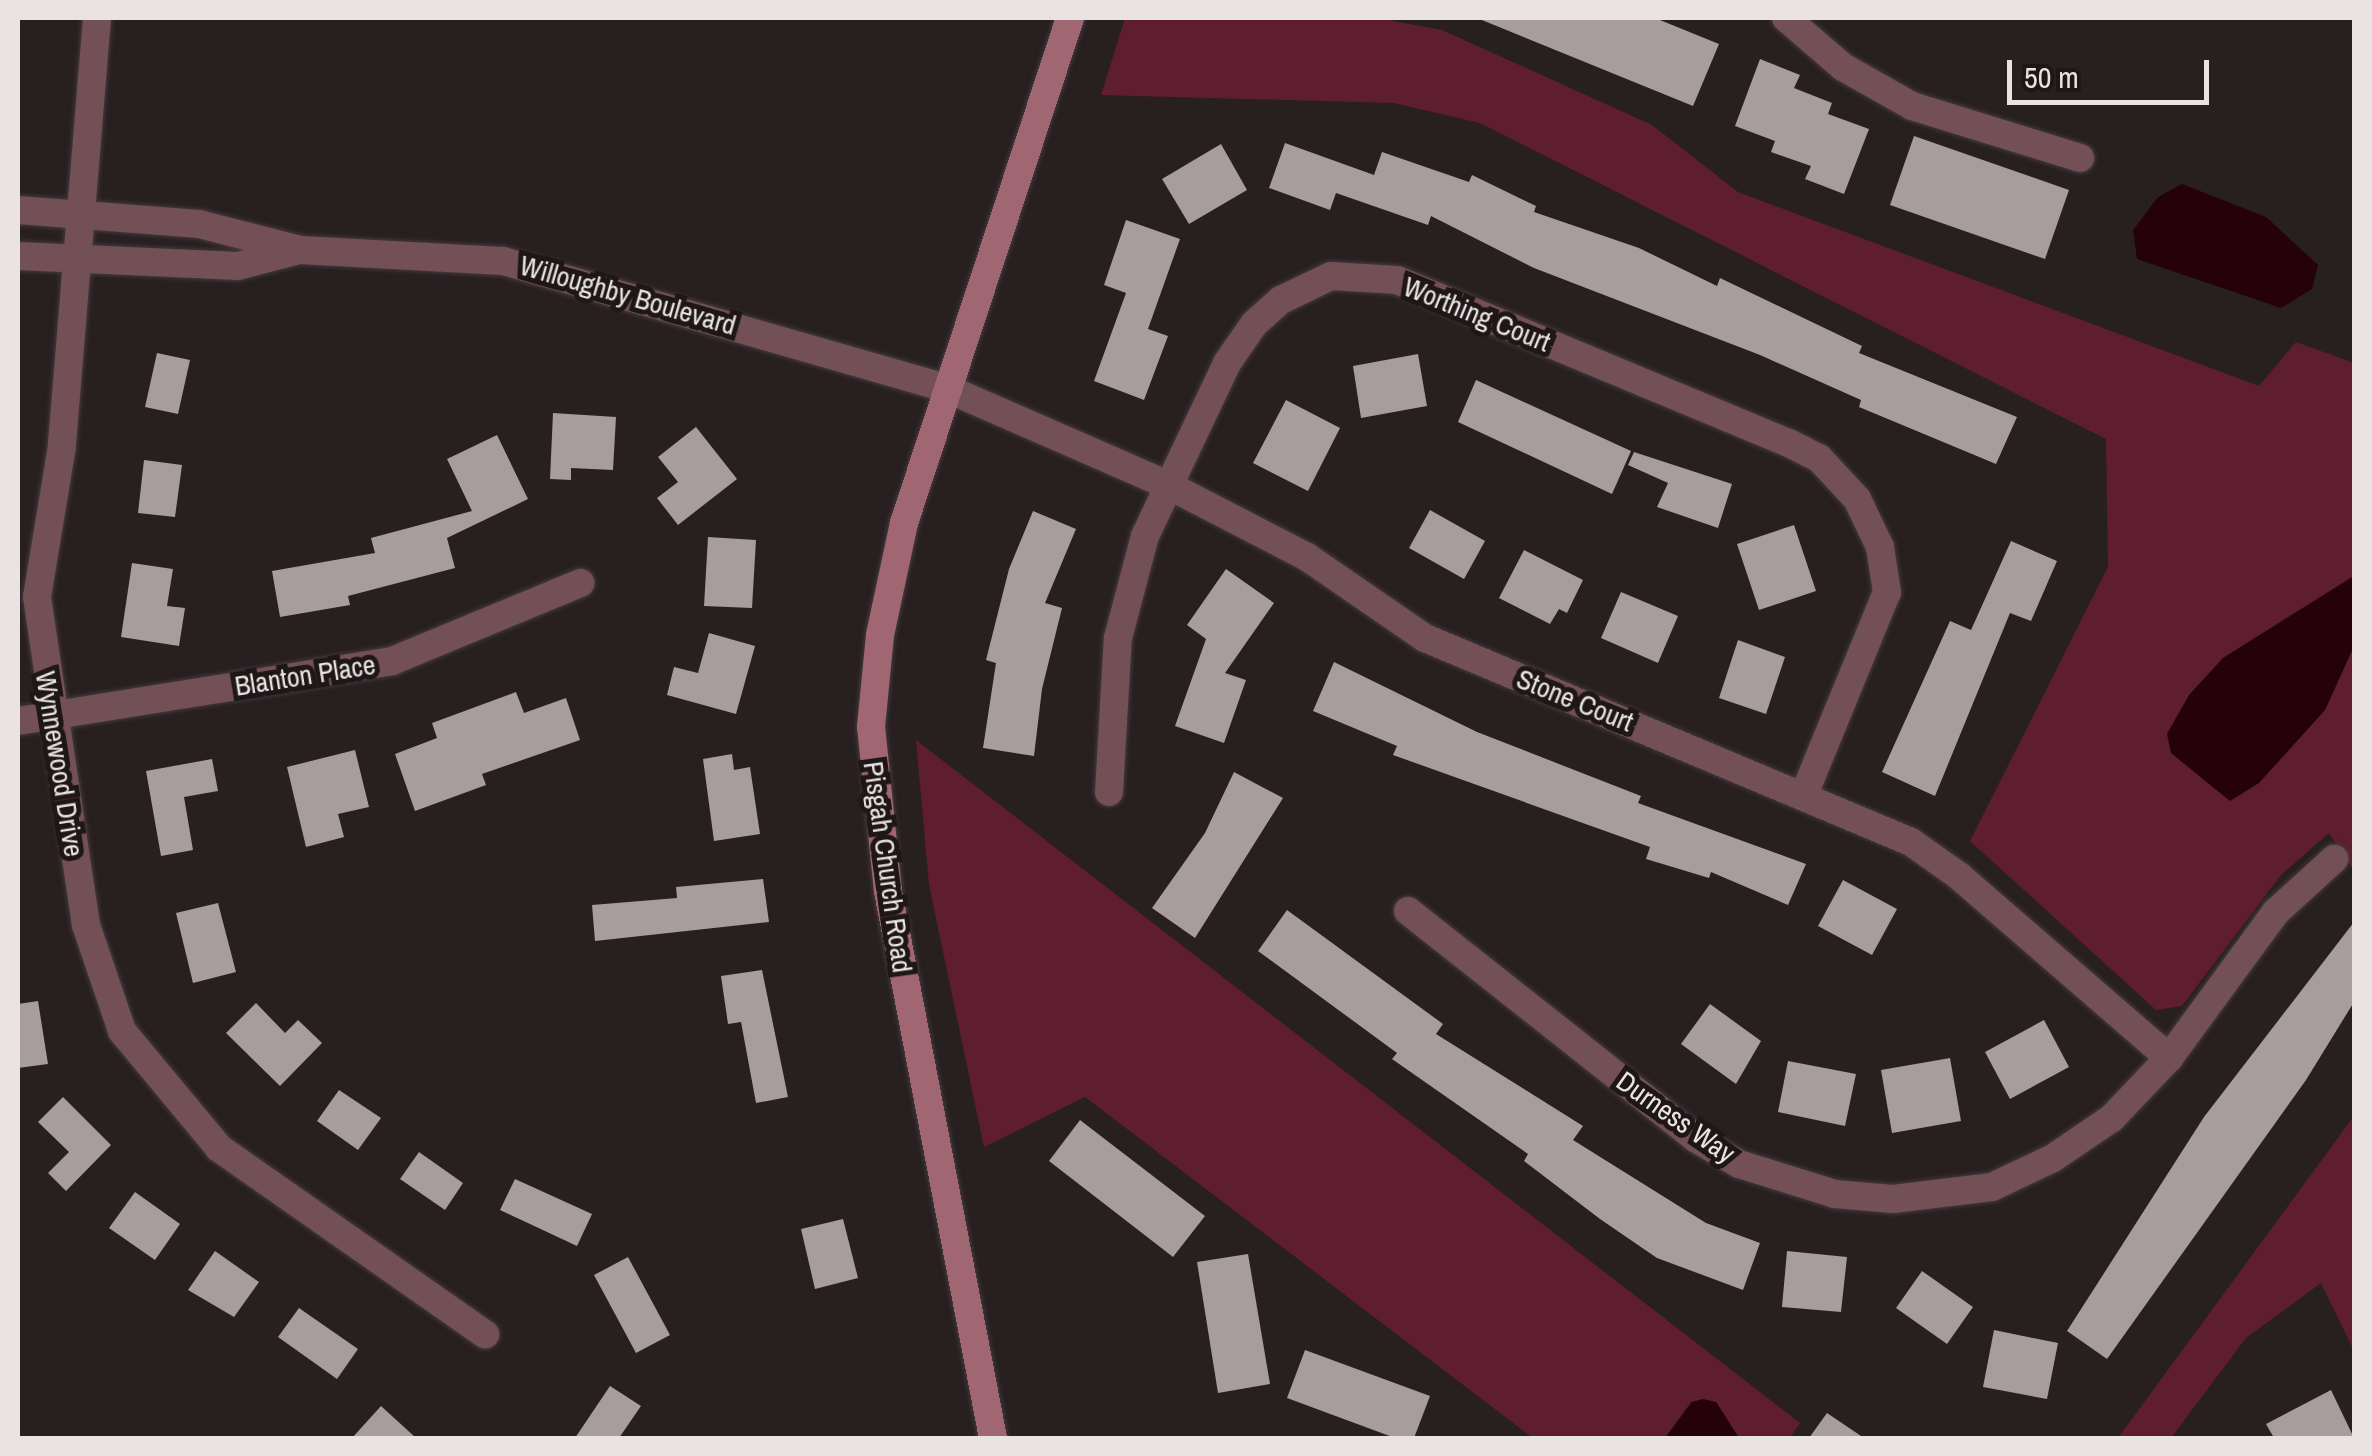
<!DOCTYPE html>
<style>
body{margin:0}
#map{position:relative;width:2372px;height:1456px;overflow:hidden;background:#281f21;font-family:"Archivo Narrow",sans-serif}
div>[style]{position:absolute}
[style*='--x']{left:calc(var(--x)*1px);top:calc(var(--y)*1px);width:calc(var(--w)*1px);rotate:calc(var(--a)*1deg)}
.green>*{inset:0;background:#5f1d30}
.water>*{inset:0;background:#25010b}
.building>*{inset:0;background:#a79c9e}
.roads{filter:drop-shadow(0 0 2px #433a3c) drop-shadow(0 0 2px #433a3c)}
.minor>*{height:28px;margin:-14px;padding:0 14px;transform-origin:14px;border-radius:14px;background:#734f56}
.tertiary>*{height:28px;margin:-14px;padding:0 14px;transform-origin:14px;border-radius:14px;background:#734f56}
.secondary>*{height:28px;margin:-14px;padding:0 14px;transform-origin:14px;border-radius:14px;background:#a06773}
span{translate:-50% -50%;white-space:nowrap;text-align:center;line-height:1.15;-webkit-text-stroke:10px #1e1617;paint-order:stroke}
.street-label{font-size:28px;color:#e9e3e4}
.frame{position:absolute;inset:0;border:20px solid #e9e3e4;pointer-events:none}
.scale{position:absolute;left:2007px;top:60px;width:202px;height:45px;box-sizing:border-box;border:5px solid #e9e3e4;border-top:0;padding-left:12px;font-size:30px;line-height:35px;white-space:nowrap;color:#e9e3e4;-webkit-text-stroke:8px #1e1617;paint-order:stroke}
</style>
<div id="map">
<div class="green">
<i style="clip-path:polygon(1125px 18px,1377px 18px,1442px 30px,1652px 125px,1738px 192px,2259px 386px,2296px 342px,2354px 363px,2354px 576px,2223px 658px,2325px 710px,2354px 646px,2354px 871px,2329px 833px,2281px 875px,2182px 1006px,2156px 1010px,1970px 841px,2108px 567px,2106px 439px,1480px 123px,1394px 103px,1101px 95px)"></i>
<i style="clip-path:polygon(916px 740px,1800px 1423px,1790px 1438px,1739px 1438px,1716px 1402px,1691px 1402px,1665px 1438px,1533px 1438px,1085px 1097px,984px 1147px,929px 885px)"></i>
<i style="clip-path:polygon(2354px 1116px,2354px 1351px,2321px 1283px,2246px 1338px,2171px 1438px,2118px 1438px)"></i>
</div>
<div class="water">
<i style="clip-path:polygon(2182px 184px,2266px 217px,2318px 265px,2312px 289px,2281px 308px,2137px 259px,2133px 230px,2158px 197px)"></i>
<i style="clip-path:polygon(2354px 576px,2354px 646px,2325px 710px,2259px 783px,2230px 801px,2171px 753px,2167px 734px,2189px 695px,2223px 658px)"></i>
<i style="clip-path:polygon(1703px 1399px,1716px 1402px,1739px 1438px,1665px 1438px,1692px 1402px)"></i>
</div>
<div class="building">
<i style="clip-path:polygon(1477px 18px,1655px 18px,1719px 44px,1693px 106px)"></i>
<i style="clip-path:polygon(1760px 59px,1800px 75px,1794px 88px,1832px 103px,1828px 114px,1869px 129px,1844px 194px,1805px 179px,1811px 166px,1771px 152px,1775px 141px,1735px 126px)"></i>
<i style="clip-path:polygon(1914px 136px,2069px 190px,2045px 259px,1890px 205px)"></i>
<i style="clip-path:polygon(1285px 143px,1374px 175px,1382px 152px,1469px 182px,1472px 175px,1536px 206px,1534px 212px,1639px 248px,1717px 286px,1720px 278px,1862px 346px,1859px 353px,2017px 417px,1996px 464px,1859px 407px,1861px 400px,1760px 355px,1534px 268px,1431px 216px,1428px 225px,1336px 193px,1330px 210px,1269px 188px)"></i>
<i style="clip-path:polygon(1221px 144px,1247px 190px,1189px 224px,1162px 179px)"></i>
<i style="clip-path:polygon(1126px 220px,1180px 239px,1148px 329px,1168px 336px,1144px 400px,1094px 381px,1126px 293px,1104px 285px)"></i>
<i style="clip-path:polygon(157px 353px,190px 360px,178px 414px,145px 407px)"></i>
<i style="clip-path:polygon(1418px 354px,1427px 406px,1361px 418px,1353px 366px)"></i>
<i style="clip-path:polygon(1476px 380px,1631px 451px,1612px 494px,1458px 422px)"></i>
<i style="clip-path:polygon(1286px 400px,1340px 428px,1308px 491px,1253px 463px)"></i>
<i style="clip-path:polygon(553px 413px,616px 417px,613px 470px,571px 468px,571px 480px,550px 479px)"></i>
<i style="clip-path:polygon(696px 427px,737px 479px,678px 525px,657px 498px,678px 482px,658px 457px)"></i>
<i style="clip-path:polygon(497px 435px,528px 499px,447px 538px,455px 568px,348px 596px,350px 605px,280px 617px,272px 571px,375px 553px,371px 538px,472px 511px,447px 459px)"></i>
<i style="clip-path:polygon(1634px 452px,1732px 484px,1718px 528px,1657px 507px,1668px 483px,1628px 465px)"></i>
<i style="clip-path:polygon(144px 460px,182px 465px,175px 517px,138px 513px)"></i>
<i style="clip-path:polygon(1430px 510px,1485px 541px,1464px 579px,1409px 548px)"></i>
<i style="clip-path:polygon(1033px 511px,1076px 529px,1045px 603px,1062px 608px,1042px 689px,1034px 756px,983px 748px,996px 663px,986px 660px,1009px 569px)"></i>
<i style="clip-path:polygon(1794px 525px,1816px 591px,1759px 610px,1737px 544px)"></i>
<i style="clip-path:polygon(708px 537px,756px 540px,752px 608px,704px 606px)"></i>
<i style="clip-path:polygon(2011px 541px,2057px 561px,2031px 621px,2010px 613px,1935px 796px,1882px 772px,1950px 621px,1971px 630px)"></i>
<i style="clip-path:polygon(1524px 550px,1583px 580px,1567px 613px,1559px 609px,1550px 624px,1499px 598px)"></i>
<i style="clip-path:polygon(132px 563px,173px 569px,167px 606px,185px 608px,179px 646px,121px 637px)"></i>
<i style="clip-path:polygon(1226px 569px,1274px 603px,1225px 673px,1246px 680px,1224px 743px,1175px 726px,1206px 639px,1187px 625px)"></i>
<i style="clip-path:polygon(1621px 592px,1678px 616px,1658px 663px,1601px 638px)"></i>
<i style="clip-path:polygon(709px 633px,755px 646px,736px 714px,667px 695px,674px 667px,698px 673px)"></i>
<i style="clip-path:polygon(1738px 640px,1785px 657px,1766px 714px,1719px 698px)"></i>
<i style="clip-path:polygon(1334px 662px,1477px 732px,1641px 796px,1638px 803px,1806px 864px,1788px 905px,1711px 872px,1709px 878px,1646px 859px,1650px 847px,1393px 755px,1397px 746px,1313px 711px)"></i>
<i style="clip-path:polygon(516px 692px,524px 713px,566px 698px,580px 740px,482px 774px,486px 785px,415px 811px,395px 754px,437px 738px,432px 723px)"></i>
<i style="clip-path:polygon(355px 750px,369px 807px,338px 814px,344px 837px,306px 847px,287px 767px)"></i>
<i style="clip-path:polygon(732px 754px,734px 770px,750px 767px,760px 834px,714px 841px,703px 759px)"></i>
<i style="clip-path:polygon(212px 759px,218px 791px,184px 797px,193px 850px,161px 856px,146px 771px)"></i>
<i style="clip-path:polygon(1234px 772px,1283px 798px,1195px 938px,1152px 908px,1205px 833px)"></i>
<i style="clip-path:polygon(763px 879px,769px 922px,595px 941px,592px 905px,677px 898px,676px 887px)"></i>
<i style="clip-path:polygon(1843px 880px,1897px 909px,1872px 955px,1818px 926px)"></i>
<i style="clip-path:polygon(218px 903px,236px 972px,193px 983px,176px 913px)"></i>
<i style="clip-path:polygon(1287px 910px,1443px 1024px,1436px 1034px,1583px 1126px,1573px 1140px,1706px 1223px,1760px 1243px,1743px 1290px,1657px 1258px,1600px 1219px,1524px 1161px,1528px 1154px,1392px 1059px,1397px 1053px,1258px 951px)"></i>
<i style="clip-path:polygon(2354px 922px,2354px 1002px,2306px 1080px,2107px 1359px,2067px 1331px,2204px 1117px)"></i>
<i style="clip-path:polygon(762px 970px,788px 1097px,756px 1103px,741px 1022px,728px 1024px,721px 976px)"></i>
<i style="clip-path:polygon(38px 1001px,48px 1064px,18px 1068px,18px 1004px)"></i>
<i style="clip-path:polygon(256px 1003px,285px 1033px,298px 1020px,322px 1043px,280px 1086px,226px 1033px)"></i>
<i style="clip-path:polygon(1710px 1004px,1761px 1041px,1736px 1084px,1681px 1044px)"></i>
<i style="clip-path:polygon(2044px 1020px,2069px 1067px,2010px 1099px,1985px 1052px)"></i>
<i style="clip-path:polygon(1950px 1058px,1961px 1121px,1892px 1133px,1881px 1070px)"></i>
<i style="clip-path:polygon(1788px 1061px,1856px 1074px,1845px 1126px,1778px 1112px)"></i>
<i style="clip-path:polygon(339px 1090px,381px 1118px,358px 1150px,317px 1121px)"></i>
<i style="clip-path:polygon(63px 1097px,111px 1145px,66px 1191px,48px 1173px,69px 1152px,38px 1122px)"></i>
<i style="clip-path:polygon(1080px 1120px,1205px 1216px,1173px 1257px,1049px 1161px)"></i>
<i style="clip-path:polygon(419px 1152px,463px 1183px,445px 1210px,400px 1179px)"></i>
<i style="clip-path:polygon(515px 1179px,592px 1214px,577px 1246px,500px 1210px)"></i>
<i style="clip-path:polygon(135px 1192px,180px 1224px,155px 1260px,109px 1228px)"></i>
<i style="clip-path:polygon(843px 1219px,858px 1278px,815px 1289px,801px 1229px)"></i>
<i style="clip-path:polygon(215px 1251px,259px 1282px,234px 1317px,188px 1290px)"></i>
<i style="clip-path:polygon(1787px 1251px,1847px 1257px,1841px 1312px,1782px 1307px)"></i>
<i style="clip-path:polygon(1248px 1254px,1270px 1384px,1218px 1393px,1197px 1262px)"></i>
<i style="clip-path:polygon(628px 1257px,670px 1335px,636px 1353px,594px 1275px)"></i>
<i style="clip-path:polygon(1922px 1271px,1973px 1307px,1947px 1344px,1896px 1308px)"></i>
<i style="clip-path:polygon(299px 1308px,358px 1349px,337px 1379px,278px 1337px)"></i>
<i style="clip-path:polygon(1994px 1330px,2058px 1343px,2047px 1399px,1983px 1387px)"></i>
<i style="clip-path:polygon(1305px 1350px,1430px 1396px,1414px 1438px,1395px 1438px,1287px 1398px)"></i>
<i style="clip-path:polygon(610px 1386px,641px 1406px,619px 1438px,575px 1438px)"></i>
<i style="clip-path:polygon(2331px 1390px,2354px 1438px,2274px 1438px,2266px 1424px)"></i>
<i style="clip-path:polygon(381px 1406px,416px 1438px,352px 1438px)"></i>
<i style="clip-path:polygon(1827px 1413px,1864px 1438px,1809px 1438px)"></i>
</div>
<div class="roads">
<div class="minor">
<i style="--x:97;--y:18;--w:429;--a:94.7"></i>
<i style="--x:62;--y:446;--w:153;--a:99.4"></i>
<i style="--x:37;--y:597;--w:332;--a:81.5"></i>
<i style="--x:86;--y:925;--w:112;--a:71.2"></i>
<i style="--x:122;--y:1031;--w:152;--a:50.3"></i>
<i style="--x:219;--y:1148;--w:325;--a:35"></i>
<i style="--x:1786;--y:18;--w:75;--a:40.7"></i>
<i style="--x:1843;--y:67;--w:79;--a:29.5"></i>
<i style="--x:1912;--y:106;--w:176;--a:17.2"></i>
<i style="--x:948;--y:389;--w:240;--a:23.6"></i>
<i style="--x:1168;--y:485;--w:157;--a:27.4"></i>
<i style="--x:1307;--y:557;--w:143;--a:34.5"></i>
<i style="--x:1425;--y:638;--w:527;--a:22.77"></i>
<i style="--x:1911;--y:842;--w:59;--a:35.3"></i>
<i style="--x:1959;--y:876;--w:278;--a:40.9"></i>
<i style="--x:18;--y:721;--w:379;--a:-9.1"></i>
<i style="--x:392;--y:661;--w:204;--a:-22.5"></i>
<i style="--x:1109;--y:792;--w:154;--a:-86.7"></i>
<i style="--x:1118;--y:638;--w:106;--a:-75.2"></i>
<i style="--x:1145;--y:536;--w:191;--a:-64.6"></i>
<i style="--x:1227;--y:363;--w:47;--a:-55.3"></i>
<i style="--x:1254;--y:324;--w:36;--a:-42"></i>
<i style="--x:1281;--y:300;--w:55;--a:-25.6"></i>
<i style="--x:1331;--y:276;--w:66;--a:3.5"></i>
<i style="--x:1397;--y:280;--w:425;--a:22.6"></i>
<i style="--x:1789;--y:443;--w:34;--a:27"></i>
<i style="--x:1819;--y:458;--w:56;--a:47.2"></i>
<i style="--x:1857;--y:499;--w:53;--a:64.4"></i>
<i style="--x:1880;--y:547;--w:46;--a:81.2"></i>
<i style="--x:1887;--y:592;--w:218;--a:112.3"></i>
<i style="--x:1408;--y:911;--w:366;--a:38.3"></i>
<i style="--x:1695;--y:1138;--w:51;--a:30.6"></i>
<i style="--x:1739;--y:1164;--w:101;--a:17.4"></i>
<i style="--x:1835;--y:1194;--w:58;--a:4.9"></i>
<i style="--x:1893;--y:1199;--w:100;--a:-6.9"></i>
<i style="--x:1992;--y:1187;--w:68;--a:-25.4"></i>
<i style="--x:2053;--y:1158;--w:71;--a:-34.1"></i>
<i style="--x:2112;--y:1118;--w:83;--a:-46.5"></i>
<i style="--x:2169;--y:1058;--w:181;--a:-53.8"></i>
<i style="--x:2276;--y:912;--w:79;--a:-42.4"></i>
</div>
<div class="tertiary">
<i style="--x:18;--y:210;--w:182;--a:4.4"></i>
<i style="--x:199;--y:224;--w:104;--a:14.4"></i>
<i style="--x:300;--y:250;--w:203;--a:3.1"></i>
<i style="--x:503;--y:261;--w:463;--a:16"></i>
<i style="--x:18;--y:256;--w:220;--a:2.6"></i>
<i style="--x:238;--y:266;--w:63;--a:-14.7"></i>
</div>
<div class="secondary">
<i style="--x:993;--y:1438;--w:557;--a:-100.87"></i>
<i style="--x:888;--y:891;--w:165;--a:-95.9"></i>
<i style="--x:871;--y:727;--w:92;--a:-84.4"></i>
<i style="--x:880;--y:635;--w:115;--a:-77.9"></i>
<i style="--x:904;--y:523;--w:532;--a:-71.8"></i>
</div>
</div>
<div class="street-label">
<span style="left:628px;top:295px;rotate:16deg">Willoughby Boulevard</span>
<span style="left:1477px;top:314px;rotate:22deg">Worthing Court</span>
<span style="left:305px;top:675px;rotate:-9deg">Blanton Place</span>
<span style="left:1575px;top:700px;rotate:22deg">Stone Court</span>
<span style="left:60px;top:764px;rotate:81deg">Wynnewood Drive</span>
<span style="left:888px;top:867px;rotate:82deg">Pisgah Church Road</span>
<span style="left:1676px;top:1117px;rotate:35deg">Durness Way</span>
</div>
<div class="frame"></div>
<div class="scale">50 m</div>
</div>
